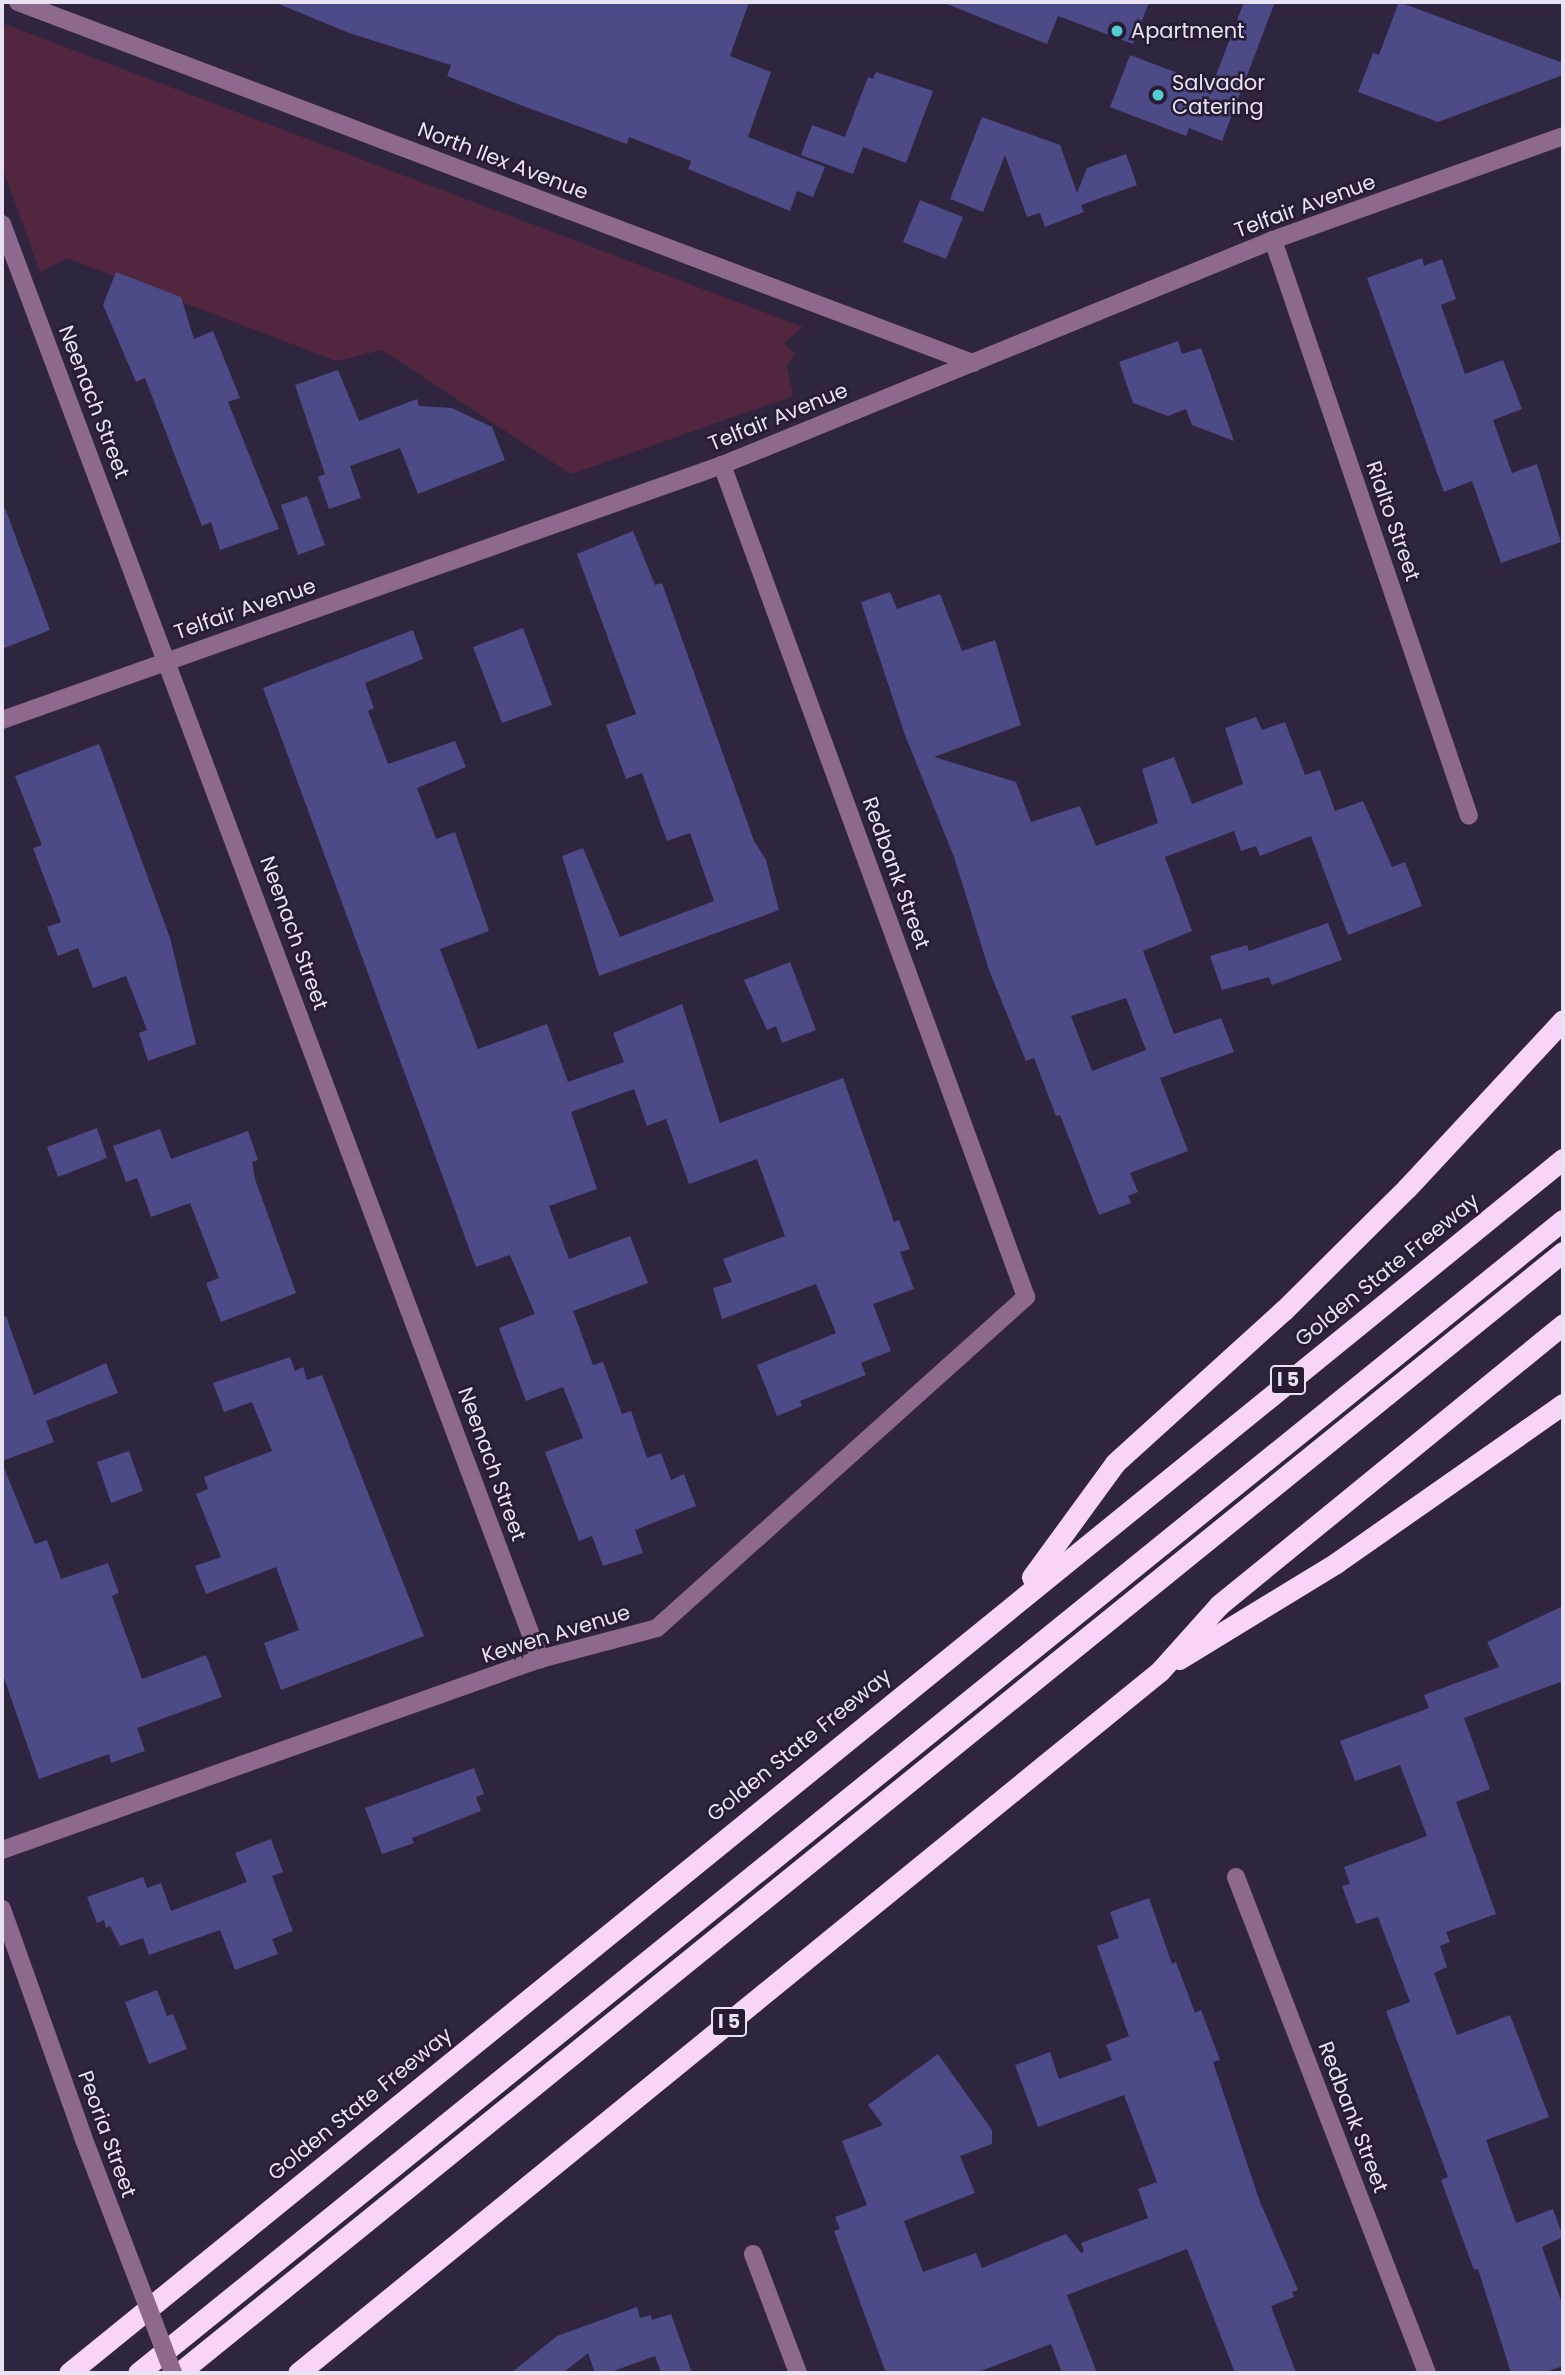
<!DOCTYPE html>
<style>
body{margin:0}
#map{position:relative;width:1565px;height:2375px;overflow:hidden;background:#30253e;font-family:Poppins,sans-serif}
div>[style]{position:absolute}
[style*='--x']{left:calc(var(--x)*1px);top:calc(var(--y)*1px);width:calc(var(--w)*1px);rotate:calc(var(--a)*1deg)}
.green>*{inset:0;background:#51263e}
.building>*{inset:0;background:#4c4a87}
.minor>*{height:18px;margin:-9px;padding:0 9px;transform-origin:9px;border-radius:9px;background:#8d698e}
.highway>*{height:21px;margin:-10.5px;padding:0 10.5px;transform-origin:10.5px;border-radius:10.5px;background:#f8d4f9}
.minor-bridge>*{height:18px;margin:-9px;padding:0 9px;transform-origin:9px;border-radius:9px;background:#8d698e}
.dots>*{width:19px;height:19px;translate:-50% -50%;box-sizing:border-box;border:4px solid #271c33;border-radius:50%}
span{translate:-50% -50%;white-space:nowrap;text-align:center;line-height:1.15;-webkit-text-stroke:5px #271c33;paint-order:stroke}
.shield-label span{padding:2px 5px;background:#271c33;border:2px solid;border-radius:5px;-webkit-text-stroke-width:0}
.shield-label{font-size:19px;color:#e8e2f2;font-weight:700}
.poi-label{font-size:21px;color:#e8e2f2}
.left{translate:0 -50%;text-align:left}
.street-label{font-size:21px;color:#e8e2f2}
.frame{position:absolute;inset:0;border:4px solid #e8e2f2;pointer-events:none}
</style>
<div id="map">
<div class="green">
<i style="clip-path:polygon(2px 23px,803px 327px,784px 343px,795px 354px,787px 365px,793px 396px,571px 474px,382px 350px,336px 361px,67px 258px,40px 272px,2px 166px)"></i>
</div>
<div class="building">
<i style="clip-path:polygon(274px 2px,749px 2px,730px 56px,771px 72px,748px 137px,825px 167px,813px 197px,797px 191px,790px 211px,688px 169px,691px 161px,629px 137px,627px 144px,523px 106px,447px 76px,451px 65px,349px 33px)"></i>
<i style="clip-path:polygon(942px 2px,1149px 2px,1133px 44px,1058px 16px,1047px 44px)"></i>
<i style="clip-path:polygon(1244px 2px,1275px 2px,1222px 141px,1189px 128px,1186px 136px,1110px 107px,1130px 55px,1212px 86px)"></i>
<i style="clip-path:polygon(1399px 2px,1563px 63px,1563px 75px,1438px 122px,1358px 92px,1373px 53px,1379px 55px)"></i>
<i style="clip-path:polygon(876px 72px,933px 91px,906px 163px,863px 147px,853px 174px,801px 155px,812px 125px,845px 137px,868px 77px,873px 79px)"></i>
<i style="clip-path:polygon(982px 117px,1060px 145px,1077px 193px,1087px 168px,1126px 154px,1137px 185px,1081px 205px,1084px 212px,1045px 227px,1040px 213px,1027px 217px,1005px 155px,983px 212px,950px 199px)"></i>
<i style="clip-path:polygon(920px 200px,963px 217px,946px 259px,903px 242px)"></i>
<i style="clip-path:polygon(1422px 258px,1424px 266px,1442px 259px,1456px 299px,1441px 305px,1465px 374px,1503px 360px,1522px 409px,1493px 420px,1512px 473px,1537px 464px,1561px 542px,1501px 563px,1472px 481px,1444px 492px,1367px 278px)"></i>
<i style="clip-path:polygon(116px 272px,181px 297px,194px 339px,213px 331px,240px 398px,228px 402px,279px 529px,220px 550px,211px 522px,202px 526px,145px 378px,136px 382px,103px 305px)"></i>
<i style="clip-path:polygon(1178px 341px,1182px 354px,1201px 348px,1234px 441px,1192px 425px,1186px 409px,1168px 416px,1133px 403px,1119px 362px)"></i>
<i style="clip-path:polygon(338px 370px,359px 421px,417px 399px,419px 406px,452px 408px,492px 427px,505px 460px,418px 494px,400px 448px,350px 466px,361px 498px,329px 509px,318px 477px,325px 474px,295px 385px)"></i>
<i style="clip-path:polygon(307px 496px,325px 545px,298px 555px,281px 505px)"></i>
<i style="clip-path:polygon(5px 508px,50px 630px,2px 649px,2px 509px)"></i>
<i style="clip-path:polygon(633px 531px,655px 585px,662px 583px,754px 841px,766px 860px,779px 910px,599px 976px,562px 856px,583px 848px,620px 937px,714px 901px,690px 833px,667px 841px,642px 773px,626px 779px,606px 725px,636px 714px,577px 554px)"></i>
<i style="clip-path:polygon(evenodd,890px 592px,897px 609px,940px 594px,962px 651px,995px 640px,1021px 725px,934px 757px,1016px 782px,1031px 822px,1080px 806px,1096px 846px,1158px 823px,1142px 769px,1174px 757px,1192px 804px,1243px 784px,1225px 728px,1256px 717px,1262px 730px,1285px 722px,1305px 775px,1320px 770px,1335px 811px,1363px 801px,1392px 867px,1405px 862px,1422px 906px,1348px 935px,1311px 836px,1260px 856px,1256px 846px,1241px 851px,1234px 831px,1165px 857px,1192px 931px,1143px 951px,1174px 1034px,1221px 1018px,1234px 1052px,1160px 1078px,1188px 1151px,1130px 1173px,1138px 1192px,1128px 1196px,1131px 1203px,1099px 1215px,1060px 1115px,1056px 1116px,1034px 1058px,1026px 1061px,989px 970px,954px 857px,905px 735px,861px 602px,890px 592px,1126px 998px,1146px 1050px,1092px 1071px,1071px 1016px,1126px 998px)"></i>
<i style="clip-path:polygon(523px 628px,552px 705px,502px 723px,473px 647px)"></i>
<i style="clip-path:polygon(413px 630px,423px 659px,365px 683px,374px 708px,368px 711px,388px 764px,455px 741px,466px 767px,417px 788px,436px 839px,455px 832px,489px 931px,440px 949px,478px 1049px,547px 1024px,568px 1082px,624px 1062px,613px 1033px,682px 1004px,720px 1123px,843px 1078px,894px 1222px,899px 1220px,910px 1249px,900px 1252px,914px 1289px,873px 1304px,891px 1351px,861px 1363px,866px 1375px,800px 1401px,802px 1406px,777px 1416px,757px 1365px,836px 1333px,816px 1284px,722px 1319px,713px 1288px,732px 1282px,723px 1259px,785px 1236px,757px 1159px,689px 1184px,666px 1119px,647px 1126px,634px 1089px,571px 1112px,597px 1189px,549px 1206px,569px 1259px,630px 1236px,648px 1283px,573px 1311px,593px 1365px,603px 1362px,622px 1414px,631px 1411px,647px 1458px,661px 1453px,671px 1480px,684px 1474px,696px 1506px,635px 1530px,643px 1553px,603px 1566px,592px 1536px,579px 1541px,545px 1452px,583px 1438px,563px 1387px,526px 1401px,499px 1328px,535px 1314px,510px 1255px,476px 1267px,263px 688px)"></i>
<i style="clip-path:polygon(99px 744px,170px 938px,196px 1044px,148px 1061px,139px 1033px,147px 1030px,126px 976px,93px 988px,78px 948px,58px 956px,47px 927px,61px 922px,33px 848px,42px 845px,15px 776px)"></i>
<i style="clip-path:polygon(1328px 923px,1342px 960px,1272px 985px,1269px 977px,1222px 990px,1210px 956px,1247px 945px,1249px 951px)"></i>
<i style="clip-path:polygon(790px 962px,816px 1030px,782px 1043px,776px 1026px,767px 1030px,744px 980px)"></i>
<i style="clip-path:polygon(97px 1128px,107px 1158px,58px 1177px,47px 1147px)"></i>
<i style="clip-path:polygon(160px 1129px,171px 1159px,248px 1131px,258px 1160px,252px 1162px,255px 1179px,296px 1293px,221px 1322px,206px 1283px,219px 1278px,190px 1203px,151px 1217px,137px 1178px,126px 1182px,113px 1146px)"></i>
<i style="clip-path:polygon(6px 1316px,34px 1395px,106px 1363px,118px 1393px,46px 1421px,54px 1442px,2px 1461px,2px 1317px)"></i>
<i style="clip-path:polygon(290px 1357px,295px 1371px,303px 1367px,307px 1380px,322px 1375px,424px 1636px,281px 1690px,264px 1643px,299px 1630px,276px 1567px,206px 1594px,195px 1566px,221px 1557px,196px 1494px,208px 1489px,204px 1477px,272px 1451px,252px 1402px,224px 1412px,213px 1383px)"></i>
<i style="clip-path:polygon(129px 1451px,143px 1491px,111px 1503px,97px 1462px)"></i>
<i style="clip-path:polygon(2px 1463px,35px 1544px,47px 1540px,61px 1579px,108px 1563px,119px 1593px,112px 1596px,142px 1679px,206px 1655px,222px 1697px,137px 1728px,145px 1751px,111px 1763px,109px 1754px,39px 1779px,2px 1672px)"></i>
<i style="clip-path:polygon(1563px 1606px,1563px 1681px,1464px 1718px,1490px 1789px,1456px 1802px,1496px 1914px,1446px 1932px,1450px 1942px,1440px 1946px,1447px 1967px,1434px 1973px,1457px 2035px,1510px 2015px,1549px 2117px,1486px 2140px,1516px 2223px,1553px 2209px,1563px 2237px,1542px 2247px,1563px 2306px,1563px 2366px,1543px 2373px,1511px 2373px,1478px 2269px,1474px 2270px,1441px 2180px,1448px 2177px,1386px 2011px,1410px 2002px,1378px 1917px,1356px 1924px,1342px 1886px,1350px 1884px,1344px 1867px,1427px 1836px,1400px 1765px,1355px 1781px,1340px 1741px,1429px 1708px,1424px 1695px,1499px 1667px,1487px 1642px)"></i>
<i style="clip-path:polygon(474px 1768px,484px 1794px,476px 1797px,481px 1811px,412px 1838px,414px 1843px,382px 1854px,365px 1808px)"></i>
<i style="clip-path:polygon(271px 1839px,283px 1872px,272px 1876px,293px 1931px,272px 1939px,278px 1954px,235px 1970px,220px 1930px,149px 1955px,143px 1938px,120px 1946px,110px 1926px,106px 1928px,104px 1920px,97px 1923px,87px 1897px,143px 1877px,147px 1888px,161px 1883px,171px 1911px,247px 1882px,235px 1853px)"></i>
<i style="clip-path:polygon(1149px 1898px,1172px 1964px,1176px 1962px,1195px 2013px,1201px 2010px,1220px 2060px,1213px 2062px,1260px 2202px,1298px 2290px,1292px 2292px,1294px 2297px,1271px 2306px,1296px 2373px,1235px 2373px,1187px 2249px,1067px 2295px,1097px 2373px,1062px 2373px,1051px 2344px,976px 2373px,886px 2373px,834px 2231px,840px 2229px,835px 2217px,867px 2205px,842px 2141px,883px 2125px,868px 2105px,938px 2054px,992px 2130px,992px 2144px,960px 2156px,975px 2193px,904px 2221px,923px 2272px,976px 2253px,982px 2268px,1066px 2234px,1081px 2253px,1084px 2251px,1081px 2243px,1148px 2218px,1138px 2189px,1157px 2182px,1124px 2095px,1038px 2127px,1015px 2065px,1050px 2052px,1059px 2079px,1112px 2060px,1106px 2045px,1129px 2036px,1097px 1946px,1119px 1938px,1110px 1912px)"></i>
<i style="clip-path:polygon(157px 1990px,167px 2016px,173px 2014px,187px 2049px,149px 2064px,125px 2002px)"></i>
<i style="clip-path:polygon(637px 2307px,640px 2318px,651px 2315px,652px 2320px,671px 2314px,692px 2373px,661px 2373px,655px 2356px,608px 2373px,595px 2373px,588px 2353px,563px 2373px,511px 2373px,557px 2336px)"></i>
</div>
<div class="minor">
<i style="--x:18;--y:2;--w:1021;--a:20.71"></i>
<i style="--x:2;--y:224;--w:1533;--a:69.45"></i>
<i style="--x:1273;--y:240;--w:608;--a:71.21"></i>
<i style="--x:2;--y:720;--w:764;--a:-19.5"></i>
<i style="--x:722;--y:465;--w:595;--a:-22.21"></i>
<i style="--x:1273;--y:240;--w:308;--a:-19.7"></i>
<i style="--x:2;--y:1850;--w:571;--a:-19.55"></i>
<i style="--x:540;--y:1659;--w:121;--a:-14.8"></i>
<i style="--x:657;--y:1628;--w:496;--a:-41.9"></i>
<i style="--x:1026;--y:1297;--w:886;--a:-110.07"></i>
<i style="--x:1236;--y:1877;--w:532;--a:68.94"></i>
<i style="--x:2;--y:1909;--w:242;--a:70.4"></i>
<i style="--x:753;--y:2254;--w:127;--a:69.3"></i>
</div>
<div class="highway">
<i style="--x:1032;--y:1577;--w:141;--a:-53.9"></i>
<i style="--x:1115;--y:1463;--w:228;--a:-42.2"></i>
<i style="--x:1284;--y:1310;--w:173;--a:-44.8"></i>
<i style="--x:1407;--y:1188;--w:229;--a:-47.1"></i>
<i style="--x:1179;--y:1659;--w:184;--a:-31.4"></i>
<i style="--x:1336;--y:1563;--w:277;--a:-35"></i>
<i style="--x:69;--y:2373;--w:1925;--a:-39.1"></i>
<i style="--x:138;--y:2373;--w:1833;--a:-38.98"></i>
<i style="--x:179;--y:2373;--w:1781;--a:-39.01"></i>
<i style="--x:298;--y:2373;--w:1112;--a:-39.16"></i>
<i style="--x:1160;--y:1671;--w:89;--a:-48.2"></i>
<i style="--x:1219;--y:1605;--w:444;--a:-39.2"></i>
</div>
<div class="minor-bridge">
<i style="--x:83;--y:2137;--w:253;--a:69.1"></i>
</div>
<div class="dots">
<i style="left:1117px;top:31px;background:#51ccd1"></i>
<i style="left:1158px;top:95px;background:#51ccd1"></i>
</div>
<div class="shield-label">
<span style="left:1288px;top:1380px">I 5</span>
<span style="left:729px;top:2022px">I 5</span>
</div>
<div class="poi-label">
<span class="left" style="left:1131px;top:31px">Apartment</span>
<span class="left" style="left:1172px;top:95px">Salvador<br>Catering</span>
</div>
<div class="street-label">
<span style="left:503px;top:161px;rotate:21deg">North Ilex Avenue</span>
<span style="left:1305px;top:206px;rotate:-20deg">Telfair Avenue</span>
<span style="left:94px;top:402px;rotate:69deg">Neenach Street</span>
<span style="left:778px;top:417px;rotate:-22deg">Telfair Avenue</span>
<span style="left:1393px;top:521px;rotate:71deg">Rialto Street</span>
<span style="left:245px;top:609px;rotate:-19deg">Telfair Avenue</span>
<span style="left:896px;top:873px;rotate:70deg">Redbank Street</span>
<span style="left:294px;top:933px;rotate:70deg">Neenach Street</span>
<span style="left:1387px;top:1270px;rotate:-39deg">Golden State Freeway</span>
<span style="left:492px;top:1464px;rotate:70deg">Neenach Street</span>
<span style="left:556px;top:1634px;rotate:-17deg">Kewen Avenue</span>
<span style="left:799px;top:1745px;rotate:-39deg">Golden State Freeway</span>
<span style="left:360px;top:2104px;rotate:-39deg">Golden State Freeway</span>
<span style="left:1353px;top:2117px;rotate:69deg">Redbank Street</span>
<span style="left:107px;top:2134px;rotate:70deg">Peoria Street</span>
</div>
<div class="frame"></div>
</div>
